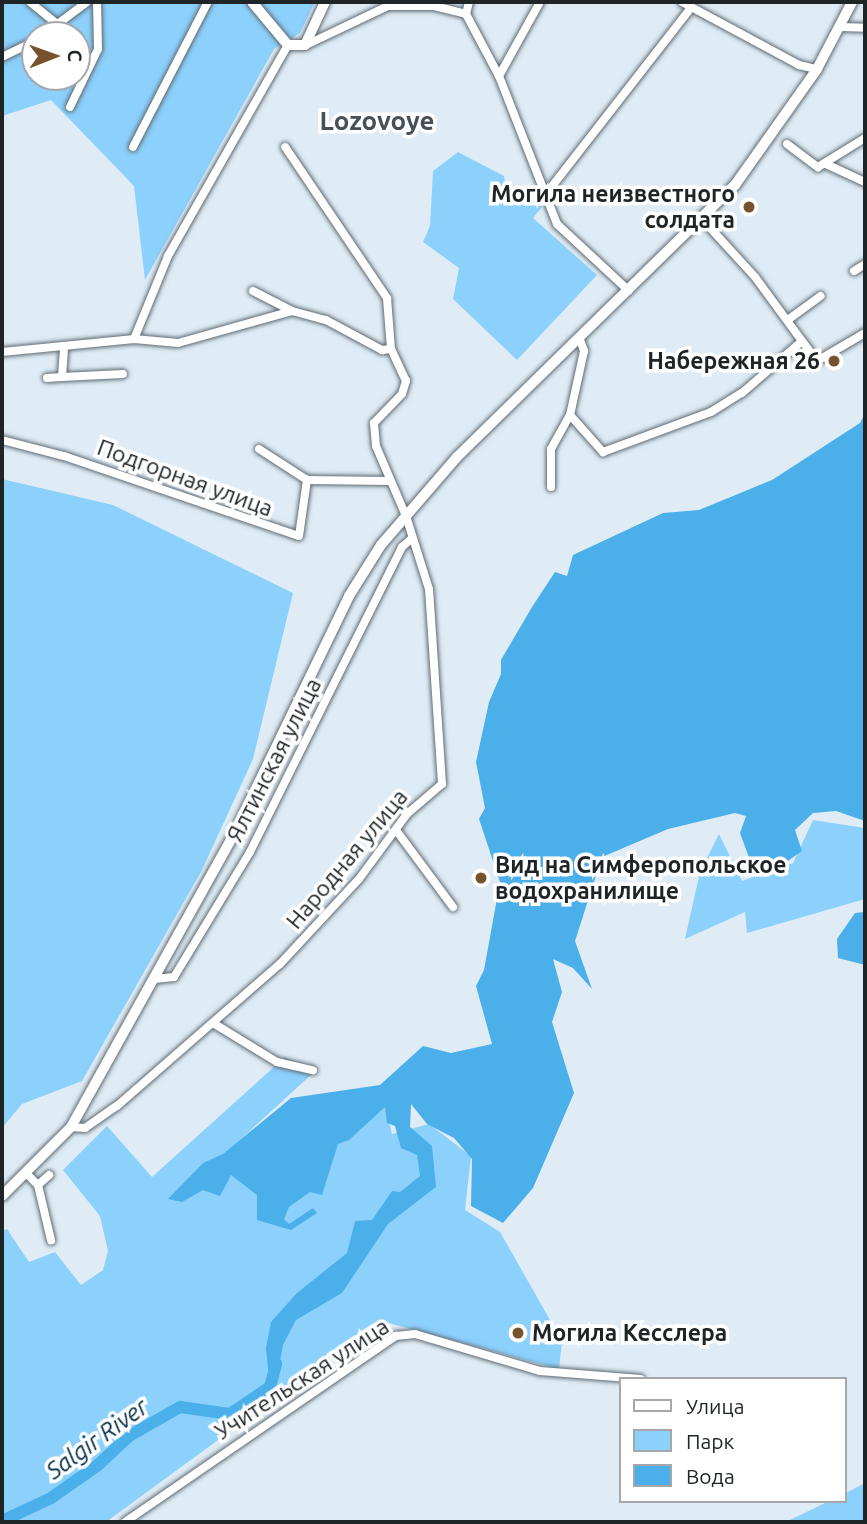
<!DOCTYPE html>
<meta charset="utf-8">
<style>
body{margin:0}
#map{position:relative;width:867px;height:1524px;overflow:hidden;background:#dfecf5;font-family:Ubuntu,sans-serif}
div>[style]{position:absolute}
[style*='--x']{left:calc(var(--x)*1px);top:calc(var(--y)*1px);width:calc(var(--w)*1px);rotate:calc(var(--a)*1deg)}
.green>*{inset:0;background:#8cd0fc}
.water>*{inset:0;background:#4bafea}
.river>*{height:12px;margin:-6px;padding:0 6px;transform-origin:6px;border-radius:6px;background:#4bafea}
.roads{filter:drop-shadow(0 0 2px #606b73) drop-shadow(0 0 2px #606b73)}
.minor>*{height:8px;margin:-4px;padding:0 4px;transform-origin:4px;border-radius:4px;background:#fff}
.major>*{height:10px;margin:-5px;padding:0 5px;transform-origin:5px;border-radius:5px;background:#fff}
.dots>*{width:19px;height:19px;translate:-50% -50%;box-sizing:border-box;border:4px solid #fff;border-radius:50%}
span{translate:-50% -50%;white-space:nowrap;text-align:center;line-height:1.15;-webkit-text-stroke:7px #fff;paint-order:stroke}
.poi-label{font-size:23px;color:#1f2427;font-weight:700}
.right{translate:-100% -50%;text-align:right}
.left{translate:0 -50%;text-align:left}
.street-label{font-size:23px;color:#1f2427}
.water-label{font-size:24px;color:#032f47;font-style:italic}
.quarter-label{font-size:26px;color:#455058;font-weight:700}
.frame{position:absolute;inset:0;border:4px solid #1f2427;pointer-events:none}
.legend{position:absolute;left:619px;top:1377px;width:228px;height:126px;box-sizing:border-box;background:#fff;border:2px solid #a5a7a9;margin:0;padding:9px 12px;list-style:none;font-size:21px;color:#1f2427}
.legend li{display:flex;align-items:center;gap:14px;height:35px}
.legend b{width:35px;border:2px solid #a5a7a9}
.north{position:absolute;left:21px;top:21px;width:70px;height:70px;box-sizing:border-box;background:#fff;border:2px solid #a5a7a9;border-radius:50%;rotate:89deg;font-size:19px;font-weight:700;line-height:28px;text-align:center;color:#1f2427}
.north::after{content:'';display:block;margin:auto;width:24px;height:32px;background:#76532c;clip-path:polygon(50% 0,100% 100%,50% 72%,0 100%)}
</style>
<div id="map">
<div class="green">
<i style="clip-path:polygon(evenodd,2px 2px,315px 2px,300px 33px,274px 49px,145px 280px,134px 186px,51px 100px,2px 116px,2px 2px,35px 35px,77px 35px,77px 77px,35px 77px,35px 35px)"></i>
<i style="clip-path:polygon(458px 152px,504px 176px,506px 189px,512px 187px,542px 207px,533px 218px,597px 275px,517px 360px,453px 299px,459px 268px,423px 242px,430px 226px,433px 171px)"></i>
<i style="clip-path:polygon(2px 479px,113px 505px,293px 593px,253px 759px,202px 870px,82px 1081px,22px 1104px,2px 1128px)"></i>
<i style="clip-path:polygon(813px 820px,865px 828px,865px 899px,747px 933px,745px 912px,685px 939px,700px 872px,719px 834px,742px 881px,793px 863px)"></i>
<i style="clip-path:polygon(285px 1057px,314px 1072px,230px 1149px,384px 1101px,392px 1134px,429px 1124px,471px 1156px,465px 1210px,500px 1232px,562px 1341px,559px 1369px,381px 1321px,106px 1522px,2px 1522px,2px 1231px,7px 1229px,29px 1262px,55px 1252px,81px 1285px,103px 1270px,108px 1251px,100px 1216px,63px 1170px,107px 1126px,152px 1177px)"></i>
<i style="clip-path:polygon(865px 1483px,865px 1522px,786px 1522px,829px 1501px,844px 1501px,844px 1494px)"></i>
</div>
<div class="water">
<i style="clip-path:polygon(865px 413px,865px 821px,836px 811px,813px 813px,795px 830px,802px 851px,769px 874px,754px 871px,740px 833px,746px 816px,735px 813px,668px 829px,602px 857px,575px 941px,592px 989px,573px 968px,553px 959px,562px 992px,552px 1022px,574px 1093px,533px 1188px,503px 1223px,471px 1206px,472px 1159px,454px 1138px,427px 1124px,411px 1104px,410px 1127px,432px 1146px,436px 1187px,388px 1224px,342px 1293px,296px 1320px,283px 1345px,277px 1377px,269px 1379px,266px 1348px,271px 1322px,297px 1293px,347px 1253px,355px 1221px,372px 1220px,392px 1191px,400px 1192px,420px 1176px,417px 1155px,401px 1148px,395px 1126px,387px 1123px,385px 1107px,349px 1140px,338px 1144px,322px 1195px,310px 1192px,289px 1207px,284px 1219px,289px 1224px,313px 1208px,317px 1213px,291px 1230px,257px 1220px,257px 1195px,231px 1175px,220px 1196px,203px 1190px,182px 1202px,168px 1199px,203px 1163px,223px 1154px,291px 1098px,380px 1085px,423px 1046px,451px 1053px,492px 1044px,476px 986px,484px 970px,500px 882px,479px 819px,485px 808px,476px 762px,489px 702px,501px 674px,501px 660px,532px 607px,555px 572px,567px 576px,573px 555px,663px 513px,699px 510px,772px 480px,860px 423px)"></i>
<i style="clip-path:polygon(865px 912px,865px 965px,838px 958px,837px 939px,855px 913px)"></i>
</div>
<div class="river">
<i style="--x:2;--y:1521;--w:54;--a:-25.1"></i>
<i style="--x:51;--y:1498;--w:57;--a:-35.1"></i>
<i style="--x:98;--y:1465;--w:42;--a:-43.1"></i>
<i style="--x:129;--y:1436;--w:59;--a:-29.6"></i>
<i style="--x:180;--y:1407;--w:50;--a:8"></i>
<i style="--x:230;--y:1414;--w:48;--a:-34"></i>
<i style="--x:270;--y:1387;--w:24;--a:-75"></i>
</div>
<div class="roads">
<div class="minor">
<i style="--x:30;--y:2;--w:35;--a:39"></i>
<i style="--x:682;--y:2;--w:133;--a:28.3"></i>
<i style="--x:799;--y:65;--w:18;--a:13"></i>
<i style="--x:466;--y:14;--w:12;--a:-76"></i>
<i style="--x:841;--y:27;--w:24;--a:2"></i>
<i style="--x:43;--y:35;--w:55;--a:-36.9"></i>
<i style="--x:306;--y:45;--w:91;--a:-25.4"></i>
<i style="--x:388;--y:6;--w:46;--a:0"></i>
<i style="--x:434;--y:6;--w:33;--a:14"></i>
<i style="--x:466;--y:14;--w:70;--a:62"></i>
<i style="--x:499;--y:76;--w:159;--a:68.6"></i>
<i style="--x:557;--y:224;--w:98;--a:42.9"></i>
<i style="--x:2;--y:57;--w:37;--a:-26"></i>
<i style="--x:499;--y:76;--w:85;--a:-61"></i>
<i style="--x:70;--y:107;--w:64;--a:-64.2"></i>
<i style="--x:98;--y:49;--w:47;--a:-91.2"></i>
<i style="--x:787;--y:144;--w:39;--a:37"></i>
<i style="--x:818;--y:167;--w:55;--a:-31.7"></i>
<i style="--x:133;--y:147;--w:163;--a:-62.7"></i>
<i style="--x:826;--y:164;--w:43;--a:24.8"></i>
<i style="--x:546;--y:194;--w:236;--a:-52.1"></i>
<i style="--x:703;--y:220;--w:77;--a:47.6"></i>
<i style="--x:755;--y:277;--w:79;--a:53.7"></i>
<i style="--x:854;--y:271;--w:13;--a:-32"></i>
<i style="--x:253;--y:291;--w:44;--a:27.1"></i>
<i style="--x:789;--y:319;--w:39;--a:-36"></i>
<i style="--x:579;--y:337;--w:15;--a:70"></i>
<i style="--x:584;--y:351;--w:66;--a:102.3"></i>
<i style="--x:570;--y:415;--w:50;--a:48.3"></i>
<i style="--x:603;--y:452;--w:115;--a:-20.3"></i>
<i style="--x:711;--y:412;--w:36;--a:-32"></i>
<i style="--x:742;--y:393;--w:79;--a:-40.9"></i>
<i style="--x:802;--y:341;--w:25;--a:53"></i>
<i style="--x:817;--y:361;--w:56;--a:-30.3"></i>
<i style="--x:134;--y:339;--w:90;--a:-67.7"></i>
<i style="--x:168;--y:256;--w:243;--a:-60.4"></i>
<i style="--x:2;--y:352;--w:133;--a:-5.6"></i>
<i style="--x:134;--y:339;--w:44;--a:5.2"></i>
<i style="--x:178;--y:343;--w:118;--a:-15.7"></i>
<i style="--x:292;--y:311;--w:35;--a:15"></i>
<i style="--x:326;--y:320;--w:64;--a:28.2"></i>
<i style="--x:382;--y:350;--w:9;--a:-6"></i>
<i style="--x:62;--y:377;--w:61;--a:-2.8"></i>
<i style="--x:47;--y:378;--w:15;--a:-4"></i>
<i style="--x:62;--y:377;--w:29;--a:-86"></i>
<i style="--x:2;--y:440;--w:64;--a:14.5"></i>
<i style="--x:64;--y:456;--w:248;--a:18.8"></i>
<i style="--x:299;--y:536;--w:57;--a:-81.9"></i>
<i style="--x:259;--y:449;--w:57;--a:32.9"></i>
<i style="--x:307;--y:480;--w:83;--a:0.7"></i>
<i style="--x:551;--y:487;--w:38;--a:-90"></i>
<i style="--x:551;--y:449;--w:39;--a:-61"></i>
<i style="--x:396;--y:830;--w:96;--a:53.5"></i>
<i style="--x:154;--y:979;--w:20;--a:-6"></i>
<i style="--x:174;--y:977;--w:146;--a:-58.7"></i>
<i style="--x:250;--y:852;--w:341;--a:-63.5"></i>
<i style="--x:402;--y:547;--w:11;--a:-41"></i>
<i style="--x:213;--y:1023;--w:75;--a:31.4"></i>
<i style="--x:277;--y:1062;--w:37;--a:13"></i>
<i style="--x:71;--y:1127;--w:14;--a:4"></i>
<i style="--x:85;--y:1128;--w:39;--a:-35"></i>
<i style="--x:117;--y:1106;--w:216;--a:-41.1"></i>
<i style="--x:280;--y:964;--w:116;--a:-47.1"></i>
<i style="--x:359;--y:879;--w:81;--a:-53.6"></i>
<i style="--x:407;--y:814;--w:46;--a:-40.6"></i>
<i style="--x:442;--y:784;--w:195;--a:-93.8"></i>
<i style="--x:429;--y:589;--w:77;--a:-107.5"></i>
<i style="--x:406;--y:516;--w:76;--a:-113.2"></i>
<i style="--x:376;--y:446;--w:23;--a:-95"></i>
<i style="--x:374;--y:423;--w:40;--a:-46"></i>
<i style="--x:402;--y:394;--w:14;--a:-73"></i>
<i style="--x:406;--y:381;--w:35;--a:-115"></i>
<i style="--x:391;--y:349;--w:51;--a:-94.5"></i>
<i style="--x:387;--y:298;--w:182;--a:-124"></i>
<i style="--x:27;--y:1174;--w:16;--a:45"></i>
<i style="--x:38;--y:1185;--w:57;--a:76.7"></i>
<i style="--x:38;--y:1185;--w:15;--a:-42"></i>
<i style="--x:125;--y:1522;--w:329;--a:-34.5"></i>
<i style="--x:396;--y:1336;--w:19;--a:-6"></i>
<i style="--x:415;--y:1334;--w:130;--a:16.5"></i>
<i style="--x:540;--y:1371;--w:101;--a:4.5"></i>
</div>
<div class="major">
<i style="--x:252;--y:2;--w:56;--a:50.1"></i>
<i style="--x:288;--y:45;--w:17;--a:0"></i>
<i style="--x:305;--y:45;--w:47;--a:-65.1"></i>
<i style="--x:2;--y:1196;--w:98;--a:-45"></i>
<i style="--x:71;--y:1127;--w:338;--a:-60.9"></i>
<i style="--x:235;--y:832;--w:262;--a:-64.2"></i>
<i style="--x:349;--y:596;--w:60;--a:-57.9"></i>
<i style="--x:381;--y:545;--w:116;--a:-49.2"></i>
<i style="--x:457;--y:457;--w:389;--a:-44.4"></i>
<i style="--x:735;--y:185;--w:142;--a:-54.7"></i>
<i style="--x:817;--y:69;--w:76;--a:-62.4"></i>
</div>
</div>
<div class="dots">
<i style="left:749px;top:207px;background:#76532c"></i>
<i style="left:834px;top:361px;background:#76532c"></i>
<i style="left:481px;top:878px;background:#76532c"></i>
<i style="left:518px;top:1333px;background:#76532c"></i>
</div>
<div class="poi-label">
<span class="right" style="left:735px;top:207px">Могила неизвестного<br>солдата</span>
<span class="right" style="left:820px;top:361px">Набережная 26</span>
<span class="left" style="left:495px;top:878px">Вид на Симферопольское<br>водохранилище</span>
<span class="left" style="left:532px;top:1333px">Могила Кесслера</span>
</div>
<div class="street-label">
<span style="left:185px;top:478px;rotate:20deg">Подгорная улица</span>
<span style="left:274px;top:760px;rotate:-63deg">Ялтинская улица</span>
<span style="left:347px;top:859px;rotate:-50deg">Народная улица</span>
<span style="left:302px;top:1379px;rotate:-33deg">Учительская улица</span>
</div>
<div class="water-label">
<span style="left:97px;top:1439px;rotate:-36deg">Salgir River</span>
</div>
<div class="quarter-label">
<span style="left:377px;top:121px">Lozovoye</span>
</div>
<div class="frame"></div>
<ul class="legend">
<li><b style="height:9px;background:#fff"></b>Улица</li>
<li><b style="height:19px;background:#8cd0fc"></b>Парк</li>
<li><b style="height:19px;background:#4bafea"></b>Вода</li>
</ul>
<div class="north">С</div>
</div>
